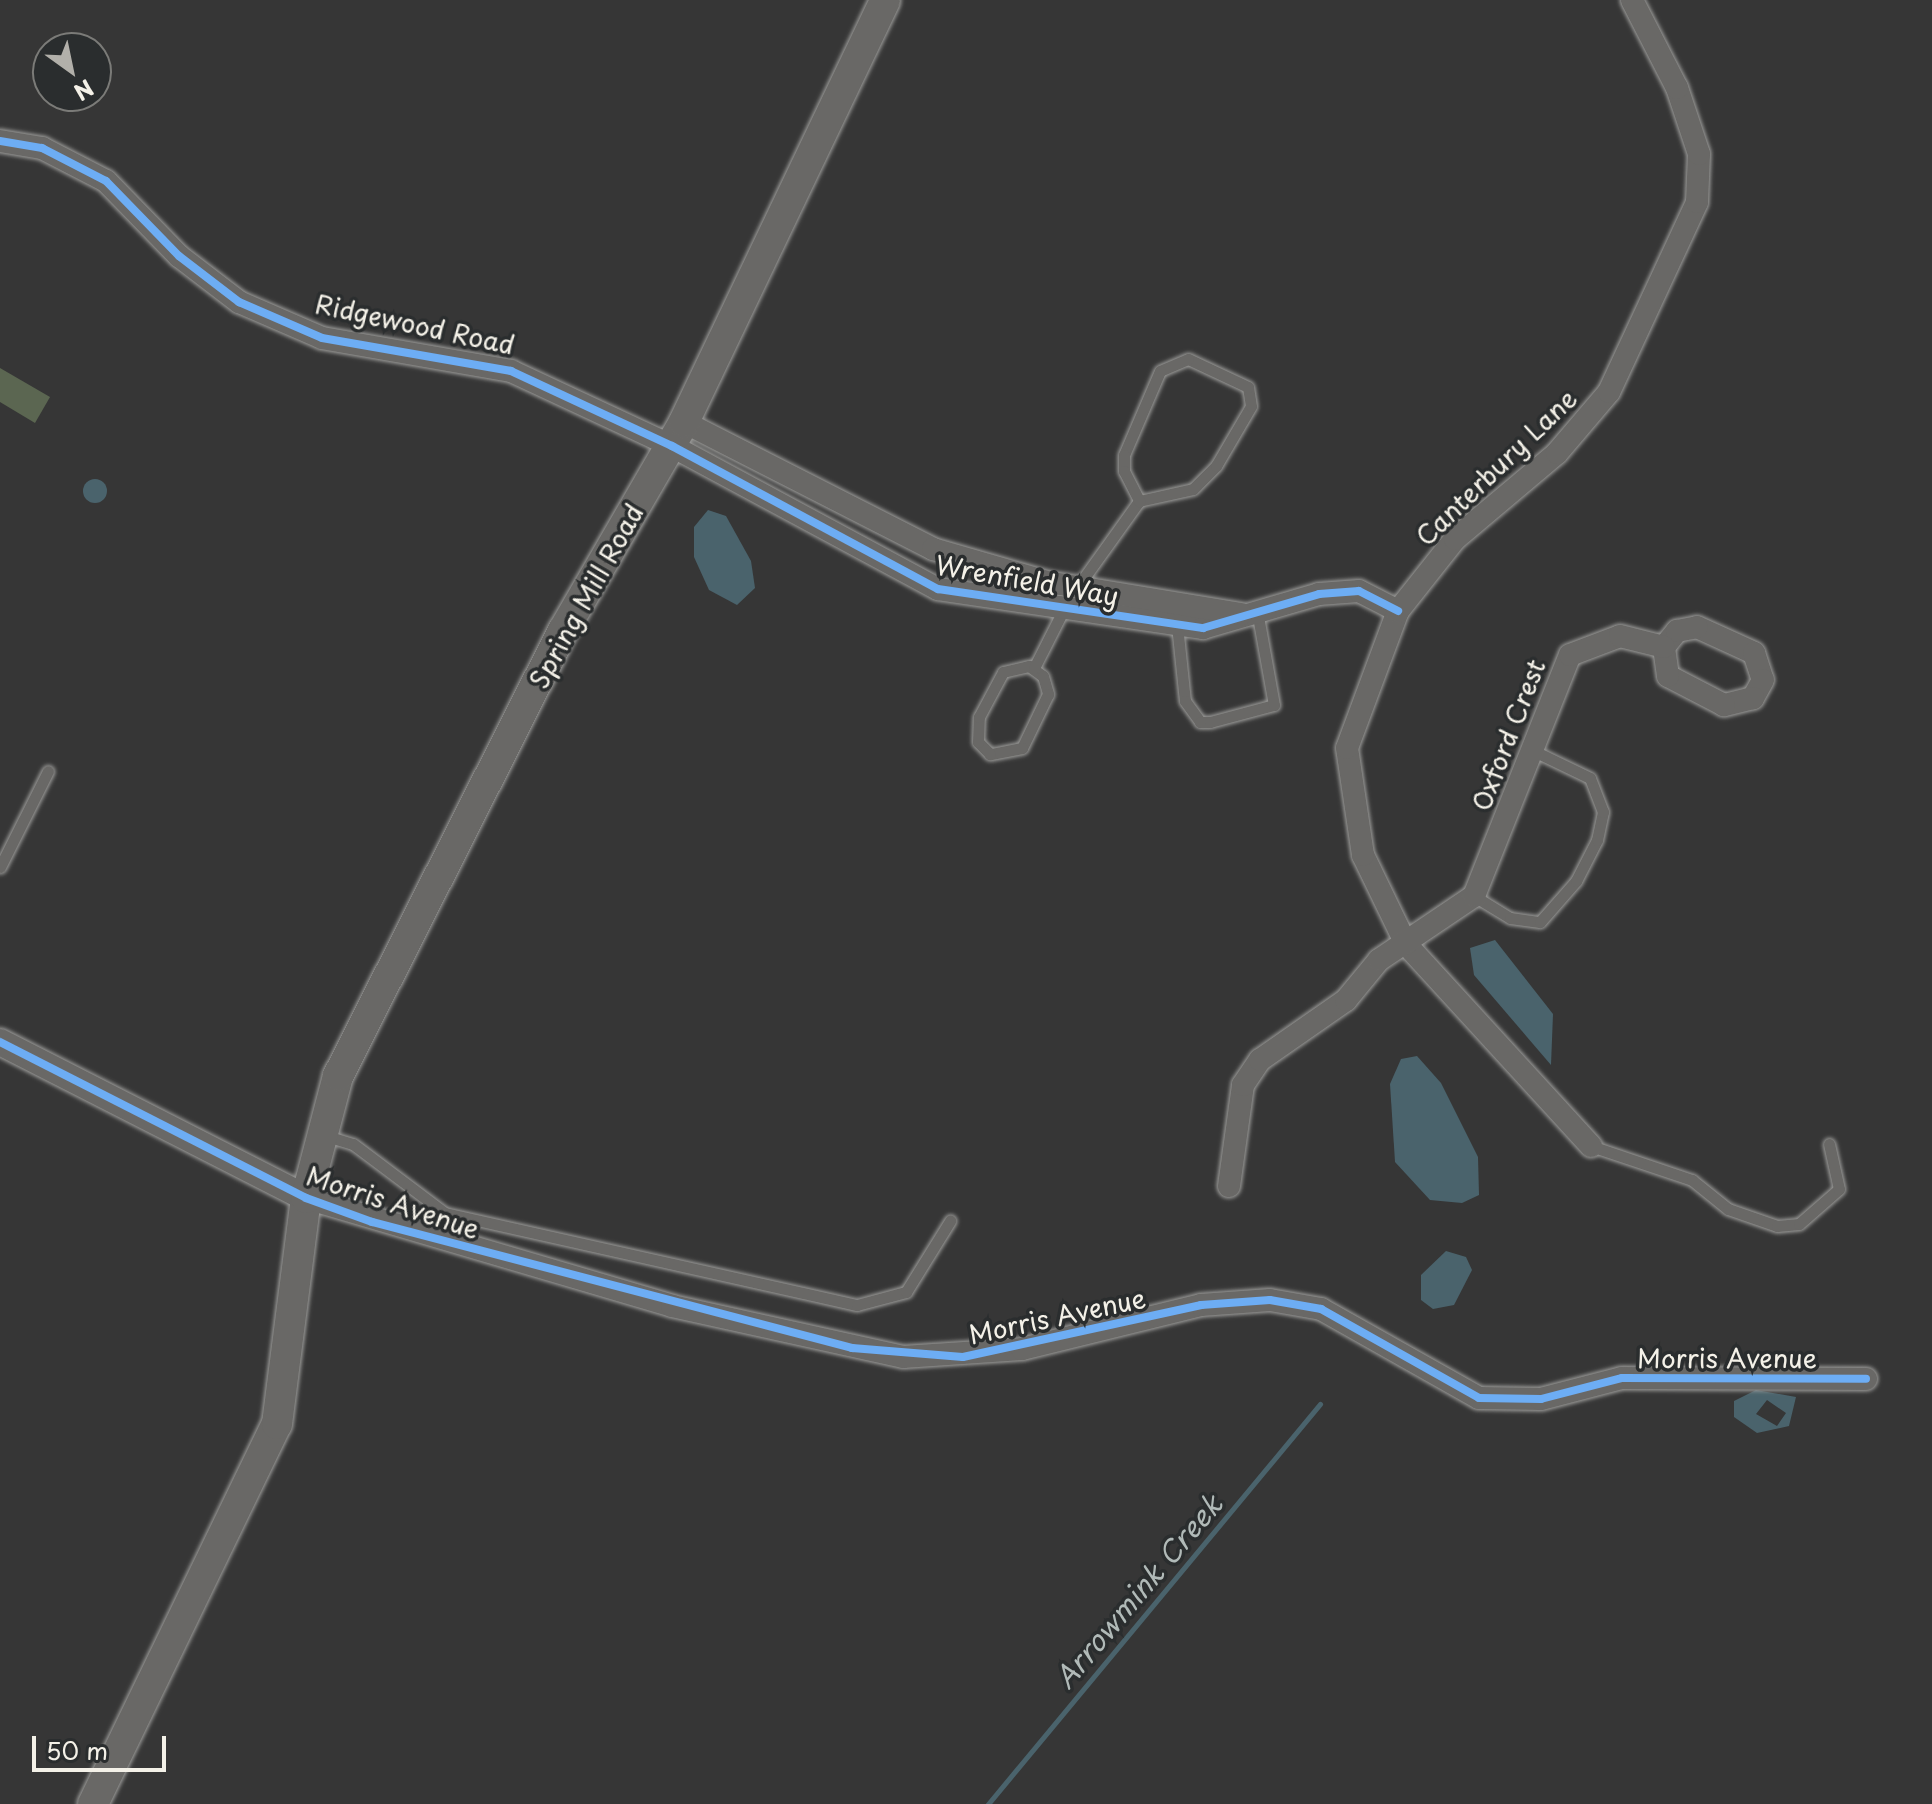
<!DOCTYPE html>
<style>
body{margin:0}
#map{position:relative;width:1932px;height:1804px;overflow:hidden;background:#363636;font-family:"Playpen Sans",sans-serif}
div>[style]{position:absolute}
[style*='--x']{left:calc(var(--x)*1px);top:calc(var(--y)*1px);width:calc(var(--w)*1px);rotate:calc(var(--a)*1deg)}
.green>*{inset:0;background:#5b6651}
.water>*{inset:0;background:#4a636c}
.round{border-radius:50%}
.stream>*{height:5px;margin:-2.5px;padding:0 2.5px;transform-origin:2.5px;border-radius:2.5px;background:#4a636c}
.roads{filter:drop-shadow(0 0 2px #9c9c9a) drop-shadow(0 0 2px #9c9c9a)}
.service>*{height:11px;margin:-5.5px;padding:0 5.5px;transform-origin:5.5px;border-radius:5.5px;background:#696866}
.minor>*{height:22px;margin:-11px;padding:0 11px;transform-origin:11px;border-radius:11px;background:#696866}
.tertiary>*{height:26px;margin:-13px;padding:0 13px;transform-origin:13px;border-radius:13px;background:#696866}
.secondary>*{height:30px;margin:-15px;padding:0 15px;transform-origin:15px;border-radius:15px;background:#696866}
.cycleway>*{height:8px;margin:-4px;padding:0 4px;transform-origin:4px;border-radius:4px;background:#6dadf4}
span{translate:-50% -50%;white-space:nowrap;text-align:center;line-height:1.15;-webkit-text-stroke:7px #2a2d2e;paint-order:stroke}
.street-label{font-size:26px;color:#f4f1e8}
.water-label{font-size:28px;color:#b1bab8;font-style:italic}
.north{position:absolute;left:32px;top:32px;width:80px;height:80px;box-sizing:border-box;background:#2a2d2e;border:2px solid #7b7b78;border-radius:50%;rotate:147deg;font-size:22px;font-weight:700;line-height:32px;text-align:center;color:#f4f1e8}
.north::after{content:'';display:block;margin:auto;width:28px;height:36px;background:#b2b0aa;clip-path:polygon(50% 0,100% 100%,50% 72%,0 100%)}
.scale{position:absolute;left:32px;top:1736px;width:134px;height:36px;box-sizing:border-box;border:4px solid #f4f1e8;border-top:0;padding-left:10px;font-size:24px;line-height:28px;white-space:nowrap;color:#f4f1e8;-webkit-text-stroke:6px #2a2d2e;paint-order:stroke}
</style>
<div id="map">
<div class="green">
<i style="clip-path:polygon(0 368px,50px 397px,35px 423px,0 402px)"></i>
</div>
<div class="water">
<i class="round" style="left:83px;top:479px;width:24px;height:24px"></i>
<i style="clip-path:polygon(708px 510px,726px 516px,751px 561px,755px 588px,737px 605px,709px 590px,694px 557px,694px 527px)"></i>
<i style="clip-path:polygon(1495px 940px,1553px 1014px,1551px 1065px,1474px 975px,1470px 948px)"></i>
<i style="clip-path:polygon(1417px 1056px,1441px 1083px,1478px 1157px,1479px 1195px,1462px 1203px,1430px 1200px,1395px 1162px,1390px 1084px,1401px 1059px)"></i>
<i style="clip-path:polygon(1446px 1251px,1466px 1257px,1472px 1270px,1454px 1305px,1433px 1309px,1421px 1300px,1421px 1275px)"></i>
<i style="clip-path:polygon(evenodd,1756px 1390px,1796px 1397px,1789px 1426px,1757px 1433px,1734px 1417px,1734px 1401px,1756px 1390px,1767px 1400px,1786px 1413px,1777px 1426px,1756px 1414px,1767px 1400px)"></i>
</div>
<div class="stream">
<i style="--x:988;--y:1804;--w:520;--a:-50.31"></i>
</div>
<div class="roads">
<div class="service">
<i style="--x:1076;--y:589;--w:108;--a:-54.4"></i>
<i style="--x:1139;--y:501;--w:55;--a:-12.5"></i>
<i style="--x:1193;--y:489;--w:33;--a:-45"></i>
<i style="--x:1216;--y:466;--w:69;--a:-59.7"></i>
<i style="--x:1251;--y:406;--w:19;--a:-99"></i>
<i style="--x:1248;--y:387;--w:66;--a:-155"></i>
<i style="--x:1188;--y:359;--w:30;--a:157"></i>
<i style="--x:1160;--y:371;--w:91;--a:113.2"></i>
<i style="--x:1124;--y:455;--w:16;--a:90"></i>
<i style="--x:1124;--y:471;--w:34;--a:63"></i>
<i style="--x:1177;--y:625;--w:76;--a:84"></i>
<i style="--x:1185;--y:701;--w:26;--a:54"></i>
<i style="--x:1200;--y:722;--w:10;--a:0"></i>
<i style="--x:1210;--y:722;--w:66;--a:-14.9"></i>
<i style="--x:1274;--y:705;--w:90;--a:-100.2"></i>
<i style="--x:1029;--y:666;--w:17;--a:36"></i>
<i style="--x:1043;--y:676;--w:19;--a:74"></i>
<i style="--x:1048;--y:694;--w:60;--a:115.7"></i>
<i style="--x:1022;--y:748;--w:33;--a:169"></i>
<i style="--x:990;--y:754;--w:17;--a:-135"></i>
<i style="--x:978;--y:742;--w:25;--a:-88"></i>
<i style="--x:979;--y:717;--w:51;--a:-61.9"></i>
<i style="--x:1003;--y:672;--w:27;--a:-13"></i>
<i style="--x:1034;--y:668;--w:68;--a:-63.1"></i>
<i style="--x:0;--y:867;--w:107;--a:-63.4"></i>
<i style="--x:1474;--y:896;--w:42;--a:31.4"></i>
<i style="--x:1510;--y:918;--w:30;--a:8"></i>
<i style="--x:1540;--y:922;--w:55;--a:-48.7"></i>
<i style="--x:1576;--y:881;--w:46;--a:-62.9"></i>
<i style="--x:1597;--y:840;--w:29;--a:-78"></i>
<i style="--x:1603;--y:812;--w:36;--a:-111"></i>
<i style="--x:1590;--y:778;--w:60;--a:-154.3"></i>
<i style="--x:323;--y:1135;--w:31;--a:17"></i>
<i style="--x:353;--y:1144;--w:115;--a:36.9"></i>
<i style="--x:445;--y:1213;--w:422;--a:12.6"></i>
<i style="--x:857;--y:1305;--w:51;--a:-14.9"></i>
<i style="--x:906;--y:1292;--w:84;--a:-58.2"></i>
<i style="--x:1591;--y:1146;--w:107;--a:18.6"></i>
<i style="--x:1692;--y:1180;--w:46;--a:38.9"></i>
<i style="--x:1728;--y:1209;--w:52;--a:19.1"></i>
<i style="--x:1777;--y:1226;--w:22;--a:-5"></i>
<i style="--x:1799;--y:1224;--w:53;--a:-41.2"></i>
<i style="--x:1839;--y:1189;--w:46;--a:-102.5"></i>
</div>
<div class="minor">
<i style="--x:0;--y:141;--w:43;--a:9.5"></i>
<i style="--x:42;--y:148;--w:72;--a:27.3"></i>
<i style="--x:106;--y:181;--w:105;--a:45.8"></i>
<i style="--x:179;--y:256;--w:76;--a:37.5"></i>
<i style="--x:239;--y:302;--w:90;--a:23.4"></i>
<i style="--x:322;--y:338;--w:192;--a:9.9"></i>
<i style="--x:511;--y:371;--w:178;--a:25"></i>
<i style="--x:672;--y:446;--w:302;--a:28.3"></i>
<i style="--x:938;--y:589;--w:268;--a:8.4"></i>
<i style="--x:1203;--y:628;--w:121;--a:-16.3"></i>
<i style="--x:1319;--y:594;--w:40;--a:-4.3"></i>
<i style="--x:1359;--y:591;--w:44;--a:27.1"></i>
<i style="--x:684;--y:422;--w:280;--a:27"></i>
<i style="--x:933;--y:549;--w:119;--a:16.1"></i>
<i style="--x:1047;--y:582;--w:197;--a:9.4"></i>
<i style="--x:1697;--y:627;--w:63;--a:24.5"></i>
<i style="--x:1754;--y:653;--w:28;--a:72"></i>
<i style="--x:1763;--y:680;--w:21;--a:119"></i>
<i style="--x:1753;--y:698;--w:30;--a:166"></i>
<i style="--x:1724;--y:705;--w:63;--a:-152.6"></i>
<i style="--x:1668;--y:676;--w:29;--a:-98"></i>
<i style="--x:1664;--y:647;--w:21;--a:-51"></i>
<i style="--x:1677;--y:631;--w:20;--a:-11"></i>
<i style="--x:1591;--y:1146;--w:274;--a:-132.5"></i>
<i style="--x:1406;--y:944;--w:99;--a:-115.8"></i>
<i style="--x:1363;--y:855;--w:108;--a:-98.5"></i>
<i style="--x:1347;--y:748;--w:146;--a:-69.6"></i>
<i style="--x:1398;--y:611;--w:92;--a:-51.6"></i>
<i style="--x:1455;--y:539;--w:133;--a:-40.1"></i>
<i style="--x:1557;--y:453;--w:80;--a:-49.6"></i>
<i style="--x:1609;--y:392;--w:209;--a:-65.1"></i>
<i style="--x:1697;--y:202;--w:48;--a:-87.6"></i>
<i style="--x:1699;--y:154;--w:70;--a:-108.4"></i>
<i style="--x:1677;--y:88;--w:99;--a:-117.1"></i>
<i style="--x:1229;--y:1186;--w:102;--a:-82.1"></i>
<i style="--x:1243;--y:1085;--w:30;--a:-56"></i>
<i style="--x:1260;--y:1060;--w:105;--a:-34.9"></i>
<i style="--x:1346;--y:1000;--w:52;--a:-50.5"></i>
<i style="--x:1379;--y:960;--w:115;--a:-34"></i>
<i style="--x:1474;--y:896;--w:259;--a:-68.3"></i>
<i style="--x:1570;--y:655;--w:53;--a:-20.8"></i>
<i style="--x:1620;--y:636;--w:45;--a:14"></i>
<i style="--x:306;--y:1198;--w:382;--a:16.4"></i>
<i style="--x:672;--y:1306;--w:237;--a:12.4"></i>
<i style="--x:903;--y:1357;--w:119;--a:-3.8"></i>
<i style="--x:1022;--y:1349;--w:184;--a:-13.8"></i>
<i style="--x:1201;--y:1305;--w:69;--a:-4.1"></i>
<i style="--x:1270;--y:1300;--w:52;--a:10"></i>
<i style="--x:1321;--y:1309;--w:181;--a:29.4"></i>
<i style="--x:1479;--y:1398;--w:62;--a:0.9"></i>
<i style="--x:1541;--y:1399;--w:84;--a:-14.5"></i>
<i style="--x:1622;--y:1378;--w:244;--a:0.2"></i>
</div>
<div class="tertiary">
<i style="--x:0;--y:1042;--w:343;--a:27"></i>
</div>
<div class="secondary">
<i style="--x:93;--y:1804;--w:422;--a:-64.2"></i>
<i style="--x:277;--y:1424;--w:228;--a:-82.7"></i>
<i style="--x:306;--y:1198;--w:126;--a:-75.3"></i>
<i style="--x:338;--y:1076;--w:499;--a:-63.2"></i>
<i style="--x:563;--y:631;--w:241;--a:-59.9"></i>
<i style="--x:684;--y:422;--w:467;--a:-64.5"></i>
</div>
</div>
<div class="cycleway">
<i style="--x:0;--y:141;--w:43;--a:9.5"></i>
<i style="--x:42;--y:148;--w:72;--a:27.3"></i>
<i style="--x:106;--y:181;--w:105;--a:45.8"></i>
<i style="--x:179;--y:256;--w:76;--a:37.5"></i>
<i style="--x:239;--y:302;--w:90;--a:23.4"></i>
<i style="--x:322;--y:338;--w:192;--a:9.9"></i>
<i style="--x:511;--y:371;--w:178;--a:25"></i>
<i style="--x:672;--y:446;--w:302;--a:28.3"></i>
<i style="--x:938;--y:589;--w:268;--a:8.4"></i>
<i style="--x:1203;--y:628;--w:121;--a:-16.3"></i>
<i style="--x:1319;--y:594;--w:40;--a:-4.3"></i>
<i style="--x:1359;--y:591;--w:44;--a:27.1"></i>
<i style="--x:0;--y:1042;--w:343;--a:27"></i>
<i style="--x:306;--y:1198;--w:70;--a:20"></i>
<i style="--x:372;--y:1222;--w:496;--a:14.7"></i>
<i style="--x:852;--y:1348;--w:111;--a:4.6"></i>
<i style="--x:963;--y:1357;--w:244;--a:-12.3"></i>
<i style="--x:1201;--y:1305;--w:69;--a:-4.1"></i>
<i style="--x:1270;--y:1300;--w:52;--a:10"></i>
<i style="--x:1321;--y:1309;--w:181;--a:29.4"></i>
<i style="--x:1479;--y:1398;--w:62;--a:0.9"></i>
<i style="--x:1541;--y:1399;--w:84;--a:-14.5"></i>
<i style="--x:1622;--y:1378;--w:244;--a:0.2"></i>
</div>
<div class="street-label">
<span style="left:415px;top:324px;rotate:12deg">Ridgewood Road</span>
<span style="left:1496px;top:467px;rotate:-44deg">Canterbury Lane</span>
<span style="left:1027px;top:580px;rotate:10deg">Wrenfield Way</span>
<span style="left:586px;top:596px;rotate:-61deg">Spring Mill Road</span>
<span style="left:1508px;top:735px;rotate:-69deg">Oxford Crest</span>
<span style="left:393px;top:1202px;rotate:18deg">Morris Avenue</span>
<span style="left:1057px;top:1316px;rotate:-12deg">Morris Avenue</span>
<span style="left:1727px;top:1358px">Morris Avenue</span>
</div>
<div class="water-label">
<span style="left:1138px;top:1591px;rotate:-50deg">Arrowmink Creek</span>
</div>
<div class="north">N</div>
<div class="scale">50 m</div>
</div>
